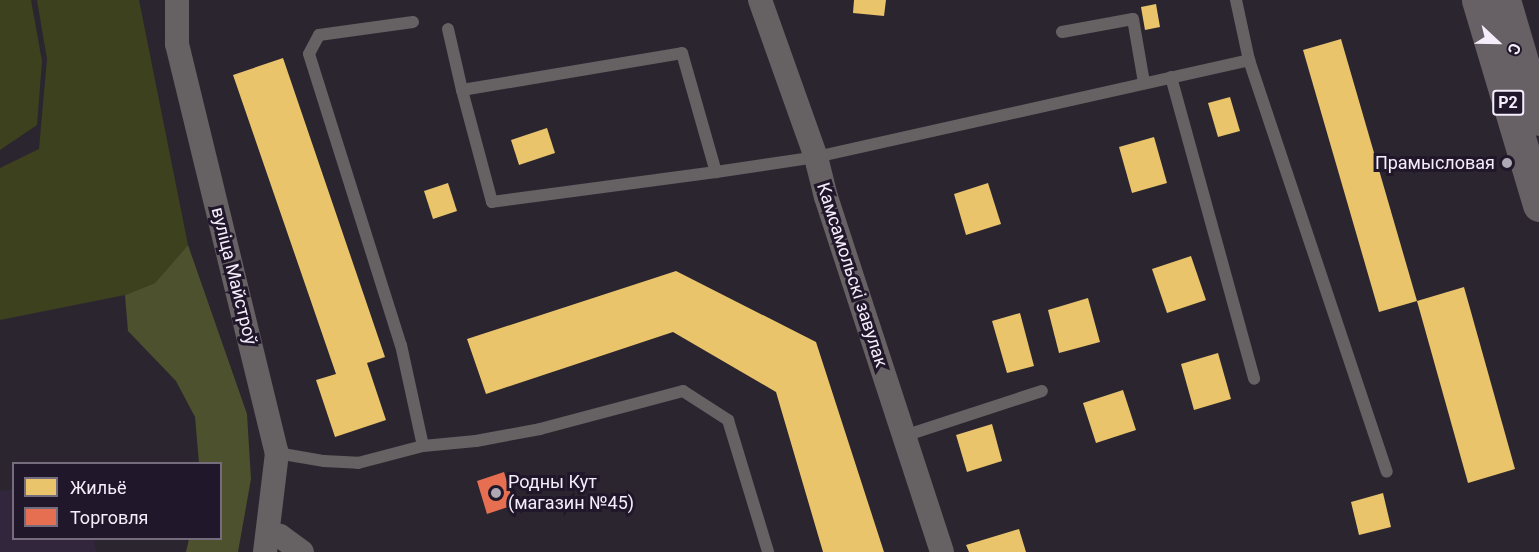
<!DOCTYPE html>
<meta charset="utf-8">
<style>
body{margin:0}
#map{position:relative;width:1539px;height:552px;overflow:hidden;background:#2b2530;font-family:Roboto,sans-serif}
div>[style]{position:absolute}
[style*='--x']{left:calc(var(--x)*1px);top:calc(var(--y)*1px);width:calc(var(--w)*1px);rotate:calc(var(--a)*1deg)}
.built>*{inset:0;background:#32263d}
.green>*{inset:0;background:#3e411e}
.forest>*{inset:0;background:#4e512d}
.homes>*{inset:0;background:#e9c46a}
.shops>*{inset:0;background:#e76f51}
.service>*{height:12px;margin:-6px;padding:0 6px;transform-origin:6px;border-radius:6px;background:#666163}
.minor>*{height:24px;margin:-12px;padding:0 12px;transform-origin:12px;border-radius:12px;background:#666163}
.primary>*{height:33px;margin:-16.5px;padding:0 16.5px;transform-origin:16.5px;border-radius:16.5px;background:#676166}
.dots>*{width:16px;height:16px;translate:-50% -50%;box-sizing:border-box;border:3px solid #21172a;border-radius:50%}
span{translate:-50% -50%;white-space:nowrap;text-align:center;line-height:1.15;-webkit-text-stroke:6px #21172a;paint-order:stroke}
.shield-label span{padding:2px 4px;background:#21172a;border:2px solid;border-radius:4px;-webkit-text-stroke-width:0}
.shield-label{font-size:16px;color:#f4eefb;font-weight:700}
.poi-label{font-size:18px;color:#f4eefb}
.right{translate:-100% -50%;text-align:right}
.left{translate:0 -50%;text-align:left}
.street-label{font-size:18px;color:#f4eefb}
.legend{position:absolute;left:12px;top:462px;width:210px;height:78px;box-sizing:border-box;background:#21172a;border:2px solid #756d7e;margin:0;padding:8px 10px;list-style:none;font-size:18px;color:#f4eefb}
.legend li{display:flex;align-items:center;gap:12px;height:30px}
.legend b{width:30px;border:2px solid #756d7e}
.north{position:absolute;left:1467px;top:12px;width:60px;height:60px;-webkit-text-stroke:4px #21172a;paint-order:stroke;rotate:112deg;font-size:16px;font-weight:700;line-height:24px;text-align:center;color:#f4eefb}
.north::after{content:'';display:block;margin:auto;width:21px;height:27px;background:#f4eefb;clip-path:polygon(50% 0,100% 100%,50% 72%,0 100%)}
</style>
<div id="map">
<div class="built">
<i style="clip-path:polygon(13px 489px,14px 538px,94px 539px,96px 552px,0 552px,0 491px)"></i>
</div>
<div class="green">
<i style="clip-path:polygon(0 0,31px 0,42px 61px,37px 125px,0 150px)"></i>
<i style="clip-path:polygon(37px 0,139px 0,188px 245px,155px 283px,125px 295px,0 320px,0 168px,39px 149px,47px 59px)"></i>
</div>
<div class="forest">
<i style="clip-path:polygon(188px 245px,247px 414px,251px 479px,238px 552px,186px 552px,189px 539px,220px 538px,220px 464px,199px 463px,195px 417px,176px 381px,128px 331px,125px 295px,155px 283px)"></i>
</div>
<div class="homes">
<i style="clip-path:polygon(854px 0,886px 0,884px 16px,853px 13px)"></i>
<i style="clip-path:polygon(1156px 4px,1160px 27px,1145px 30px,1141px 7px)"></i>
<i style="clip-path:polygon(1341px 39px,1417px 301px,1379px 312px,1303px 50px)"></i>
<i style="clip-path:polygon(283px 58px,385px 357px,367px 363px,386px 420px,335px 437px,316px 380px,336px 374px,233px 75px)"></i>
<i style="clip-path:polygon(1230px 97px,1240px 131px,1218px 137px,1208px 103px)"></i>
<i style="clip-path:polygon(547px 128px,555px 153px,519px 165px,511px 140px)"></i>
<i style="clip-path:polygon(1154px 137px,1167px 183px,1132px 193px,1119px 147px)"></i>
<i style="clip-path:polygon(448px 183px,457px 211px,433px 219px,424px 191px)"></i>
<i style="clip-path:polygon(988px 183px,1001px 224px,966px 235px,954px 194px)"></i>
<i style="clip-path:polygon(1191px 256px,1206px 300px,1167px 313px,1152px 269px)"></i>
<i style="clip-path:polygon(676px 271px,816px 342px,884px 552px,823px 552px,776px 392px,673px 332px,486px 394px,467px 339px)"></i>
<i style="clip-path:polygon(1464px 287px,1515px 469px,1468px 483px,1417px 301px)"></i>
<i style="clip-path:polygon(1088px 298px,1100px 342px,1059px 353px,1048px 310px)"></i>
<i style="clip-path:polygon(1020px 313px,1034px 366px,1007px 373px,992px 321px)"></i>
<i style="clip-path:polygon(1218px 353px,1231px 399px,1194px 410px,1181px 364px)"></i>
<i style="clip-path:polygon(1123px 390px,1136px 430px,1096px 443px,1083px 403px)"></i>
<i style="clip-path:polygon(992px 424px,1002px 461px,967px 472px,956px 435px)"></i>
<i style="clip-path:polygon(1383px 493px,1391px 527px,1359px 535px,1351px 502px)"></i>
<i style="clip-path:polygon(1019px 529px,1026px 552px,969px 552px,966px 545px)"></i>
</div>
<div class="shops">
<i style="clip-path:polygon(504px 472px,514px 505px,487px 514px,477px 481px)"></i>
</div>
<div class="service">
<i style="--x:1236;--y:0;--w:61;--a:77.8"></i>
<i style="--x:1249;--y:60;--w:434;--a:71.5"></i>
<i style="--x:413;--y:22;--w:95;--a:172.1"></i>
<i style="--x:319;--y:35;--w:21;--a:118"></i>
<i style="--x:309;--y:54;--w:305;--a:72.5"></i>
<i style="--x:401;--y:345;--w:103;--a:77.7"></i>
<i style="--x:448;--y:29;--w:63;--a:77.1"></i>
<i style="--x:1062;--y:32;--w:72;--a:-10.4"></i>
<i style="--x:1133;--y:19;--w:65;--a:80.2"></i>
<i style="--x:1171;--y:77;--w:313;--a:74.6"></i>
<i style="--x:716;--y:172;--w:226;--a:172.4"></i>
<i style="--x:492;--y:202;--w:116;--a:-105"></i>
<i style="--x:462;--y:90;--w:223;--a:-9.5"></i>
<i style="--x:682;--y:53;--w:124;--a:74.1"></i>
<i style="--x:716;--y:172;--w:101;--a:-8.5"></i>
<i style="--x:816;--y:157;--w:444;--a:-12.6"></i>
<i style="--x:904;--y:436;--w:145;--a:-18.1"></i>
<i style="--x:277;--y:453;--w:48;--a:9.7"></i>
<i style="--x:324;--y:461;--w:34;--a:3"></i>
<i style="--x:358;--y:463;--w:67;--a:-14.7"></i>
<i style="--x:423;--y:446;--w:53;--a:-5.4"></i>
<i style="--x:476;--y:441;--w:65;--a:-10.6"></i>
<i style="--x:540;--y:429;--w:148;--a:-14.9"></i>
<i style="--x:683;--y:391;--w:54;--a:32.8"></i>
<i style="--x:728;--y:420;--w:138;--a:73.1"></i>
</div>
<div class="minor">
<i style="--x:177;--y:0;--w:44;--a:90"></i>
<i style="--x:177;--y:44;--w:421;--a:76.3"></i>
<i style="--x:277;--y:453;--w:100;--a:96.9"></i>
<i style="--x:760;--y:0;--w:167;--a:70.4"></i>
<i style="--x:816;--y:157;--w:41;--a:76"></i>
<i style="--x:826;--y:197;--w:373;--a:71.9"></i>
<i style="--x:269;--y:533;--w:11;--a:15"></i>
<i style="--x:280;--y:536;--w:27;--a:36"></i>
</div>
<div class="primary">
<i style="--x:1478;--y:0;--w:214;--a:73.4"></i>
<i style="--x:1504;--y:0;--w:124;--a:73.6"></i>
</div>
<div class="dots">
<i style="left:1507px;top:163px;background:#aea8b4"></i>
<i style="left:496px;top:493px;background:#aea8b4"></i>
</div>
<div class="shield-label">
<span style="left:1508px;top:103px">Р2</span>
</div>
<div class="poi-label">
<span class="right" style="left:1495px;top:163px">Прамысловая</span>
<span class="left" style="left:508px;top:493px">Родны Кут<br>(магазин №45)</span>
</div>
<div class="street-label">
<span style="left:852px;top:275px;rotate:72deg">Камсамольскі завулак</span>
<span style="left:234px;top:276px;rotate:76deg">вуліца Майстроў</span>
</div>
<ul class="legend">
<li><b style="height:16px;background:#e9c46a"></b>Жильё</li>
<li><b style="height:16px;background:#e76f51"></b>Торговля</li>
</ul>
<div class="north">С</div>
</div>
